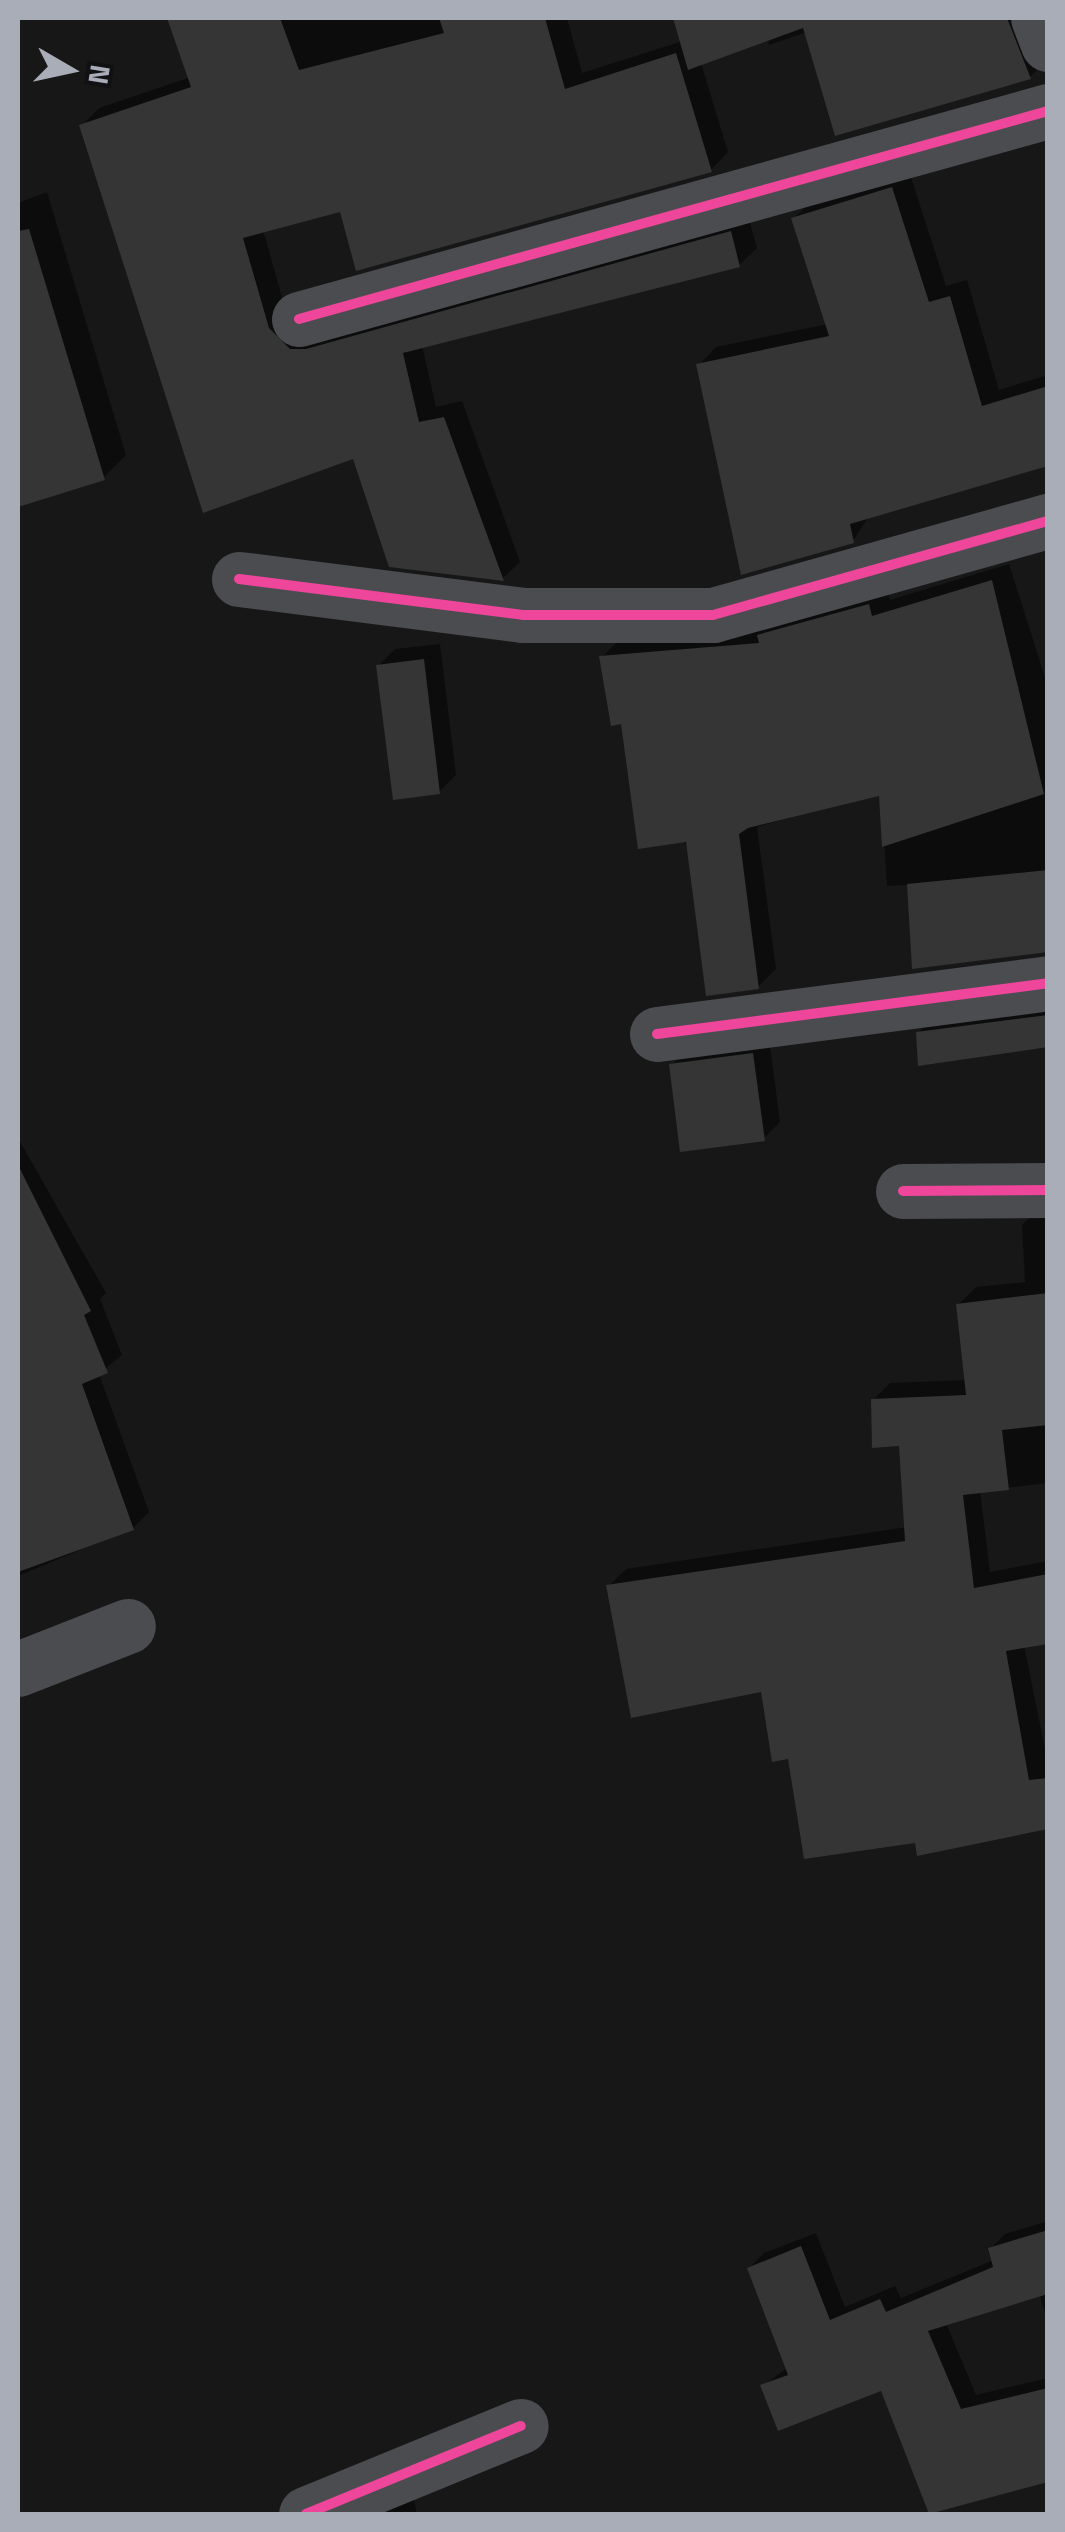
<!DOCTYPE html>
<style>
body{margin:0}
#map{position:relative;width:1065px;height:2532px;overflow:hidden;background:#171717;font-family:"Titillium Web",sans-serif}
div>[style]{position:absolute}
[style*='--x']{left:calc(var(--x)*1px);top:calc(var(--y)*1px);width:calc(var(--w)*1px);rotate:calc(var(--a)*1deg)}
.shadow>*{inset:0;background:#0007}
.building>*{inset:0;background:#353536}
.minor>*{height:55px;margin:-27.5px;padding:0 27.5px;transform-origin:27.5px;border-radius:27.5px;background:#4b4c50}
.cycleway>*{height:10px;margin:-5px;padding:0 5px;transform-origin:5px;border-radius:5px;background:#ed469a}
span{translate:-50% -50%;white-space:nowrap;text-align:center;line-height:1.15;-webkit-text-stroke:8px #111113;paint-order:stroke}
.frame{position:absolute;inset:0;border:20px solid #a8adb8;pointer-events:none}
.north{position:absolute;left:20px;top:20px;width:100px;height:100px;-webkit-text-stroke:8px #111113;paint-order:stroke;rotate:99deg;font-size:28px;font-weight:700;line-height:40px;text-align:center;color:#a8adb8}
.north::after{content:'';display:block;margin:auto;width:35px;height:45px;background:#a8adb8;clip-path:polygon(50% 0,100% 100%,50% 72%,0 100%)}
</style>
<div id="map">
<div class="shadow">
<i style="clip-path:polygon(169px 18px,567px 18px,582px 73px,683px 41px,676px 18px,1031px 18px,1047px 59px,1030px 77px,807px 32px,769px 45px,763px 28px,701px 63px,728px 152px,711px 170px,342px 209px,263px 230px,286px 311px,748px 216px,757px 248px,739px 265px,422px 345px,436px 407px,462px 401px,520px 562px,503px 578px,355px 456px,82px 126px,99px 108px,191px 77px)"></i>
<i style="clip-path:polygon(909px 171px,946px 286px,967px 280px,999px 390px,1048px 375px,1048px 463px,869px 516px,853px 541px,699px 365px,716px 347px,828px 324px,794px 218px,812px 201px)"></i>
<i style="clip-path:polygon(47px 192px,126px 455px,103px 478px,18px 504px,18px 203px)"></i>
<i style="clip-path:polygon(1009px 564px,1048px 687px,1048px 950px,910px 885px,887px 886px,881px 792px,757px 827px,776px 969px,758px 987px,623px 721px,602px 657px,619px 640px,886px 588px,890px 600px)"></i>
<i style="clip-path:polygon(440px 644px,456px 775px,439px 792px,378px 666px,395px 649px)"></i>
<i style="clip-path:polygon(1048px 1001px,1048px 1045px,918px 1033px,936px 1015px)"></i>
<i style="clip-path:polygon(769px 1038px,780px 1122px,764px 1138px,672px 1065px,688px 1049px)"></i>
<i style="clip-path:polygon(18px 1138px,106px 1293px,100px 1299px,122px 1355px,99px 1374px,149px 1512px,133px 1528px,18px 1576px,18px 1481px,53px 1468px,18px 1372px)"></i>
<i style="clip-path:polygon(1039px 1208px,1048px 1208px,1048px 1483px,980px 1491px,990px 1572px,1048px 1561px,1048px 1641px,1024px 1645px,1048px 1764px,1048px 1826px,917px 1840px,791px 1757px,763px 1689px,609px 1586px,626px 1569px,907px 1527px,901px 1443px,873px 1400px,890px 1383px,967px 1380px,959px 1304px,976px 1287px,1025px 1282px,1022px 1225px)"></i>
<i style="clip-path:polygon(1048px 2221px,1048px 2323px,1039px 2294px,946px 2323px,976px 2395px,1048px 2378px,1048px 2480px,882px 2388px,763px 2386px,788px 2367px,749px 2268px,764px 2253px,816px 2233px,845px 2307px,895px 2286px,901px 2298px,994px 2260px,990px 2249px,1005px 2234px)"></i>
<i style="clip-path:polygon(413px 2496px,417px 2514px,369px 2514px)"></i>
</div>
<div class="building">
<i style="clip-path:polygon(167px 18px,280px 18px,299px 70px,444px 33px,439px 18px,545px 18px,565px 89px,676px 53px,712px 172px,356px 271px,340px 212px,243px 238px,269px 328px,290px 349px,306px 349px,731px 231px,740px 267px,403px 353px,419px 422px,444px 417px,504px 581px,389px 567px,353px 459px,203px 513px,79px 125px,191px 87px)"></i>
<i style="clip-path:polygon(673px 18px,1007px 18px,1031px 79px,835px 136px,803px 28px,688px 70px)"></i>
<i style="clip-path:polygon(892px 187px,929px 302px,950px 296px,982px 406px,1048px 386px,1048px 466px,850px 524px,854px 543px,741px 575px,696px 364px,829px 336px,791px 218px)"></i>
<i style="clip-path:polygon(29px 229px,105px 480px,18px 507px,18px 231px)"></i>
<i style="clip-path:polygon(992px 580px,1044px 794px,882px 847px,879px 796px,748px 828px,739px 834px,759px 989px,706px 996px,686px 842px,638px 849px,621px 724px,611px 726px,599px 656px,759px 643px,757px 635px,869px 604px,872px 616px)"></i>
<i style="clip-path:polygon(424px 659px,440px 794px,393px 800px,376px 665px)"></i>
<i style="clip-path:polygon(1048px 870px,1048px 952px,912px 969px,907px 884px)"></i>
<i style="clip-path:polygon(1048px 1015px,1048px 1047px,918px 1066px,916px 1032px)"></i>
<i style="clip-path:polygon(753px 1053px,765px 1141px,680px 1152px,669px 1064px)"></i>
<i style="clip-path:polygon(18px 1165px,91px 1311px,84px 1315px,108px 1373px,82px 1384px,134px 1530px,18px 1572px)"></i>
<i style="clip-path:polygon(1048px 1293px,1048px 1425px,1002px 1430px,1009px 1490px,963px 1495px,974px 1588px,1048px 1574px,1048px 1644px,1006px 1651px,1029px 1780px,1048px 1778px,1048px 1829px,917px 1856px,915px 1843px,804px 1859px,788px 1759px,772px 1762px,761px 1692px,631px 1718px,606px 1585px,905px 1541px,899px 1446px,872px 1448px,871px 1399px,966px 1395px,956px 1304px)"></i>
<i style="clip-path:polygon(1048px 2230px,1048px 2294px,928px 2331px,961px 2409px,1048px 2388px,1048px 2482px,929px 2514px,881px 2391px,778px 2431px,760px 2385px,788px 2375px,747px 2268px,801px 2246px,830px 2320px,880px 2299px,886px 2312px,993px 2267px,988px 2248px)"></i>
</div>
<div class="minor">
<i style="--x:1038;--y:18;--w:28;--a:69"></i>
<i style="--x:299;--y:319;--w:777;--a:-15.52"></i>
<i style="--x:239;--y:579;--w:286;--a:7.2"></i>
<i style="--x:523;--y:615;--w:190;--a:0"></i>
<i style="--x:713;--y:615;--w:348;--a:-15.7"></i>
<i style="--x:657;--y:1034;--w:394;--a:-7.4"></i>
<i style="--x:903;--y:1191;--w:145;--a:-0.4"></i>
<i style="--x:18;--y:1669;--w:118;--a:-21.4"></i>
<i style="--x:306;--y:2514;--w:232;--a:-22.3"></i>
</div>
<div class="cycleway">
<i style="--x:299;--y:319;--w:777;--a:-15.52"></i>
<i style="--x:239;--y:579;--w:286;--a:7.2"></i>
<i style="--x:523;--y:615;--w:190;--a:0"></i>
<i style="--x:713;--y:615;--w:348;--a:-15.7"></i>
<i style="--x:657;--y:1034;--w:394;--a:-7.4"></i>
<i style="--x:903;--y:1191;--w:145;--a:-0.4"></i>
<i style="--x:306;--y:2514;--w:232;--a:-22.3"></i>
</div>
<div class="frame"></div>
<div class="north">N</div>
</div>
